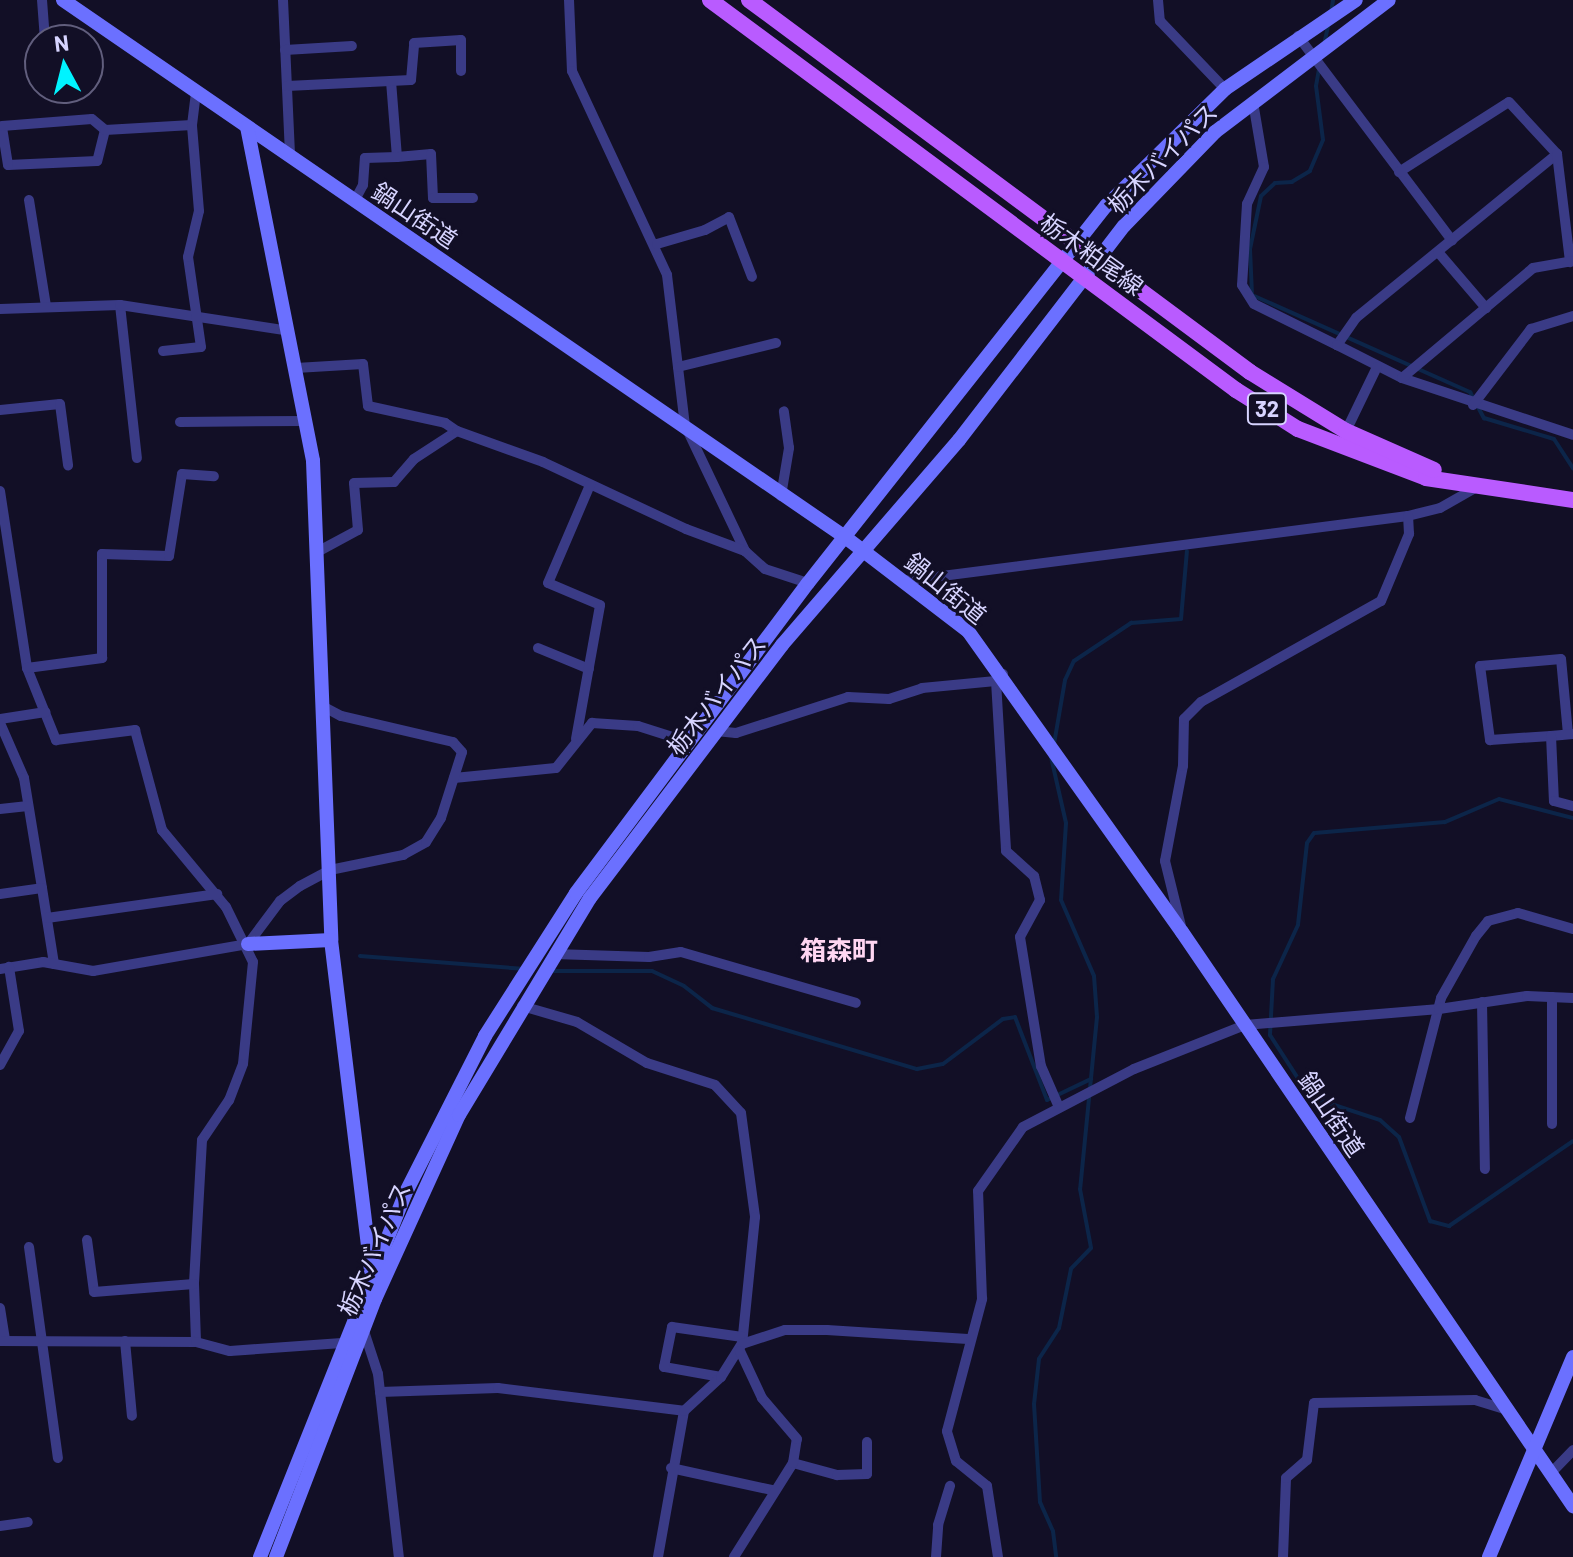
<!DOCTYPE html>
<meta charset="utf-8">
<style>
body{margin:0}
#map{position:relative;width:1573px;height:1557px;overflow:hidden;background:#120f26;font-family:Barlow,"Noto Sans JP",sans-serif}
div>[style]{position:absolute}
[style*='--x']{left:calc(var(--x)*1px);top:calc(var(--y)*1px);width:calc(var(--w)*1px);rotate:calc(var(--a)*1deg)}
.stream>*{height:4px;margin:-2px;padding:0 2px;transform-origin:2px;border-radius:2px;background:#0c2549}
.street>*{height:10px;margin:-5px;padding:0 5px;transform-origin:5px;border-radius:5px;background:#3a3b86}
.secondary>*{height:14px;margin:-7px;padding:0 7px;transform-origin:7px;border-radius:7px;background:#6b70ff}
.primary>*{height:16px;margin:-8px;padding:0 8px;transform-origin:8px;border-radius:8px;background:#b95bff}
span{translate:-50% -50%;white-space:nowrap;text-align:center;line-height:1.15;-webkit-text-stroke:6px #120f26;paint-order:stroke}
.shield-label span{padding:2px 6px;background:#120f26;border:2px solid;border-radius:6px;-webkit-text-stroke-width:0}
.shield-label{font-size:22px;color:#d7d4ff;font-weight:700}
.street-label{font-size:24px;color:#d7d4ff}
.neighbourhood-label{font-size:26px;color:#ffd6f2;font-weight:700}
.north{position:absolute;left:24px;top:24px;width:80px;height:80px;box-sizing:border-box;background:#120f26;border:2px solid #615e7d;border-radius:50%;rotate:353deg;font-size:22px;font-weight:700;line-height:32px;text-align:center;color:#d7d4ff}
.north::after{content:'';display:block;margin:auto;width:28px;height:36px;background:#00f4ff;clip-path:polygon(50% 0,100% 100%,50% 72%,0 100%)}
</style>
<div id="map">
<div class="stream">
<i style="--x:1331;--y:13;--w:13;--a:-81"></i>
<i style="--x:1324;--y:45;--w:19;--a:-78"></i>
<i style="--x:1319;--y:69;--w:17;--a:100"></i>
<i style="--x:1316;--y:86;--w:54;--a:82.6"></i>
<i style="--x:1323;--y:140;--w:34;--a:113"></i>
<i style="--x:1310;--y:171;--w:21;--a:149"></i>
<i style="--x:1292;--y:182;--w:17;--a:177"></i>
<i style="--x:1275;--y:183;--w:19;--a:137"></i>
<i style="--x:1261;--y:196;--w:54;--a:101.7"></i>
<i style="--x:1250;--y:249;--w:46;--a:87.5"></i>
<i style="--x:1252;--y:295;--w:239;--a:24"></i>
<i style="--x:1470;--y:392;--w:30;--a:62"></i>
<i style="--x:1484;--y:418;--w:73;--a:16.7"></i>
<i style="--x:1554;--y:439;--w:35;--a:57"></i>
<i style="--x:1054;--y:744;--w:65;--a:-80.2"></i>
<i style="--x:1065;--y:680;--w:21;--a:-65"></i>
<i style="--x:1074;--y:661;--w:69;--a:-33.7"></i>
<i style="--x:1131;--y:623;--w:50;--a:-4.6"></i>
<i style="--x:1181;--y:619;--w:68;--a:-85"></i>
<i style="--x:1051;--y:757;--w:68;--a:77.2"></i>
<i style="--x:1066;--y:823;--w:77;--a:93.7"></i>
<i style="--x:1061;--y:900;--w:83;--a:66.5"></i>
<i style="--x:1094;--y:976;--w:41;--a:85.8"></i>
<i style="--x:1097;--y:1017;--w:173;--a:95.6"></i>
<i style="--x:1080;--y:1189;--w:60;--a:79.4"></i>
<i style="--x:1091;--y:1248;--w:29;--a:134"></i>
<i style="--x:1071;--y:1269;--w:60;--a:101.5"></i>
<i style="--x:1059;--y:1328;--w:37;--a:123"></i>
<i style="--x:1039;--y:1359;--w:45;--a:96.3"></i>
<i style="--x:1034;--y:1404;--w:98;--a:86.5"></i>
<i style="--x:1040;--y:1502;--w:32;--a:66"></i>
<i style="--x:1053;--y:1531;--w:26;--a:83"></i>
<i style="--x:1573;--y:818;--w:76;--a:-165.6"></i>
<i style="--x:1499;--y:799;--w:59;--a:156.9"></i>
<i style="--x:1445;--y:822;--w:131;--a:175.2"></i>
<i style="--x:1314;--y:833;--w:12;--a:125"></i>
<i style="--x:1307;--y:843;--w:82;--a:96.3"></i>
<i style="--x:1298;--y:925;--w:60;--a:114.8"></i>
<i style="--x:1273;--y:979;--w:56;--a:93.1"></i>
<i style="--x:1270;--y:1035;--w:74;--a:57.2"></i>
<i style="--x:1310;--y:1097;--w:74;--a:18.2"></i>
<i style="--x:1380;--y:1120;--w:25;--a:42"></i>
<i style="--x:1399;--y:1137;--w:90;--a:69.7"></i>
<i style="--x:1430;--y:1221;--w:20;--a:15"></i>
<i style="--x:1449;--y:1226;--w:150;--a:-34.4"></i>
<i style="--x:360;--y:956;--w:166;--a:4.5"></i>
<i style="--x:550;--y:971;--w:102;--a:0"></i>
<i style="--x:652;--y:971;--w:35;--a:25"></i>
<i style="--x:684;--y:986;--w:36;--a:38"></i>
<i style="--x:712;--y:1008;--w:214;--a:16.6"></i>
<i style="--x:917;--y:1069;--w:26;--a:-11"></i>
<i style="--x:943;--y:1064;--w:75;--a:-36.9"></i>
<i style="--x:1003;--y:1019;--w:12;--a:-9"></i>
<i style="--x:1015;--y:1017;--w:89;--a:68.9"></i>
<i style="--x:1047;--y:1100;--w:49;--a:-25.5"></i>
</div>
<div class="street">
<i style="--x:42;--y:0;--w:40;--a:85.7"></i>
<i style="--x:283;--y:0;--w:156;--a:87.4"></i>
<i style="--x:569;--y:0;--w:71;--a:87.6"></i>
<i style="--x:572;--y:71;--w:225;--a:65"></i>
<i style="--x:667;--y:275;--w:151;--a:83.2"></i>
<i style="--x:685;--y:425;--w:140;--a:64.5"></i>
<i style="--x:1158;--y:0;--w:21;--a:85"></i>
<i style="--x:1160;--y:21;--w:94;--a:46.3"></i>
<i style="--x:1298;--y:36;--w:256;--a:53"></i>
<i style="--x:285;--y:50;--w:67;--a:-3.4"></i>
<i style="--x:391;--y:81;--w:76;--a:85.5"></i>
<i style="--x:397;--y:157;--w:34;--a:-5"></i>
<i style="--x:431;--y:154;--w:44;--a:87.4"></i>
<i style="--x:433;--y:198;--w:40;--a:0"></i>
<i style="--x:287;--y:86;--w:124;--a:-2.8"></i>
<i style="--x:411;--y:80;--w:37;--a:-85"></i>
<i style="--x:414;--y:43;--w:47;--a:-3.7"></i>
<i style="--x:461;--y:40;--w:31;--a:90"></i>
<i style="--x:1253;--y:102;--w:66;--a:80.4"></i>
<i style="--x:1264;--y:167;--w:41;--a:114.7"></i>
<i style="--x:1247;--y:204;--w:81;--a:93.5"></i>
<i style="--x:1242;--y:285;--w:22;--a:58"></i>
<i style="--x:1254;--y:304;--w:93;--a:26.3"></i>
<i style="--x:105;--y:130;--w:32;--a:104"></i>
<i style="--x:97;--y:161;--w:89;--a:177.4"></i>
<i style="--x:8;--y:165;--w:39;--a:-99"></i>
<i style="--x:2;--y:126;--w:90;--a:-4.4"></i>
<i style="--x:92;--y:119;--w:17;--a:40"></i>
<i style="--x:105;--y:130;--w:87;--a:-3.3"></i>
<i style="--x:192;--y:125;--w:33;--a:-83"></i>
<i style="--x:1557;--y:154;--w:259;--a:140.8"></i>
<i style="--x:1356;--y:318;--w:33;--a:125"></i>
<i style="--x:1337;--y:345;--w:73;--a:26.9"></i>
<i style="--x:1402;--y:378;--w:180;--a:18.4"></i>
<i style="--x:1399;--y:172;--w:130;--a:-32.5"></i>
<i style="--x:1509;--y:102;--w:71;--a:47.3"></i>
<i style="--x:1557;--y:154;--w:109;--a:83.1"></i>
<i style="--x:29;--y:200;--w:107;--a:80.9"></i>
<i style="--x:355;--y:200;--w:17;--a:-62"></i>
<i style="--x:363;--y:185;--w:27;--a:-86"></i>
<i style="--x:365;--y:158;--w:32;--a:-2"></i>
<i style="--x:657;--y:244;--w:50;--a:-16.3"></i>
<i style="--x:705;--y:230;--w:27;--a:-28"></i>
<i style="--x:729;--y:217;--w:64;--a:69"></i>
<i style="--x:1438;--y:252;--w:74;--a:49.4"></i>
<i style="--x:120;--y:305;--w:154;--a:83.7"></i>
<i style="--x:0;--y:309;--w:120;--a:-1.9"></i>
<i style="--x:120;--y:305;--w:171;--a:8.7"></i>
<i style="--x:163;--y:351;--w:38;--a:-6"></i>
<i style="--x:201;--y:347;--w:91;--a:-98.2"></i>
<i style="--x:188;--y:257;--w:47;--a:-76.6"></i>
<i style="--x:199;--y:211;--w:86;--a:-94.7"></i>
<i style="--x:678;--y:367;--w:101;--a:-13.8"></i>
<i style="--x:296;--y:368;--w:67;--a:-3.4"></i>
<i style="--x:363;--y:364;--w:42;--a:83.2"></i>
<i style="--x:368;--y:406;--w:79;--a:12.4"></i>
<i style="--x:445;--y:423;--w:14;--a:34"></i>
<i style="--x:1402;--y:378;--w:171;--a:-40"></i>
<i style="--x:1533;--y:268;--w:41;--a:-9.9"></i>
<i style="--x:1473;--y:405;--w:96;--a:-52.7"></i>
<i style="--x:1531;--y:329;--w:44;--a:-17.2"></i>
<i style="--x:0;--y:410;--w:60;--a:-5.7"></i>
<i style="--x:60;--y:404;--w:62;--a:82.5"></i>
<i style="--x:180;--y:422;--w:125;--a:-0.5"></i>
<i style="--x:1346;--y:431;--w:71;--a:-64.2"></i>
<i style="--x:0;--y:491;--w:179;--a:81.3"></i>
<i style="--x:27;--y:668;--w:78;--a:68.1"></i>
<i style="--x:56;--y:740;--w:80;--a:-7.2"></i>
<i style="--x:135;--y:730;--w:104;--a:74.9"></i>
<i style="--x:162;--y:830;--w:100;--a:50.3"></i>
<i style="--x:226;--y:907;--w:61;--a:63.9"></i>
<i style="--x:253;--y:962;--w:102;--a:95.6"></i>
<i style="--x:243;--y:1064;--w:39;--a:111"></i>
<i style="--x:229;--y:1100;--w:48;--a:124"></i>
<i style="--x:202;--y:1140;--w:144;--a:93.2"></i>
<i style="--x:194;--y:1284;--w:58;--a:88"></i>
<i style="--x:781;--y:496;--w:49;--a:-80.5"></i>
<i style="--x:789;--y:448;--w:37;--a:-98"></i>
<i style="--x:319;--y:551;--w:44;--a:-28.3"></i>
<i style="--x:358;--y:530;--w:47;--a:-94.9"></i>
<i style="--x:354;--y:483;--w:40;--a:-1.4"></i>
<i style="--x:394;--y:482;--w:30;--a:-49"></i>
<i style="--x:414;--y:459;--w:51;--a:-33.1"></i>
<i style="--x:457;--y:431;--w:91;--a:19.8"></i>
<i style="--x:543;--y:462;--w:158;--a:25.1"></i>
<i style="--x:686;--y:529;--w:63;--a:20.4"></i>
<i style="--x:745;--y:551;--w:27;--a:42"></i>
<i style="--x:765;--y:569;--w:45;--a:18"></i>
<i style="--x:903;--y:581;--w:509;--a:-7.33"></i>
<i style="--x:1408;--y:516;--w:33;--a:-14"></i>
<i style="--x:1440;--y:508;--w:43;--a:-29.6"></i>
<i style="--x:538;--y:648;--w:55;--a:22.4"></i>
<i style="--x:27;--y:668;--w:76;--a:-7.6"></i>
<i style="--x:102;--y:658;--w:104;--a:-90"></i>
<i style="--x:102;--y:554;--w:67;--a:1.7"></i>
<i style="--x:169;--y:556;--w:83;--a:-81"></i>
<i style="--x:182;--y:474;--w:32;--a:4"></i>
<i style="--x:1003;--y:674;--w:10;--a:135"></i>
<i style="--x:996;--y:681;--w:170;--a:86.6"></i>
<i style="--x:1006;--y:851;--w:38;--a:42"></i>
<i style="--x:1034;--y:876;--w:25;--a:76"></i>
<i style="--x:1040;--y:900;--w:42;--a:118.4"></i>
<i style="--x:1020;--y:937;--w:131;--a:80.8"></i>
<i style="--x:1041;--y:1066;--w:43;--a:66.4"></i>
<i style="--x:0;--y:719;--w:46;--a:-8.8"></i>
<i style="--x:0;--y:723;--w:60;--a:66.4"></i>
<i style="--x:24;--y:778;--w:111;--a:80.7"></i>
<i style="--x:716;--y:731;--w:20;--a:6"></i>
<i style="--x:736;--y:733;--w:118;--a:-17.8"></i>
<i style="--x:848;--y:697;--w:41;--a:2.8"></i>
<i style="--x:889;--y:699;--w:35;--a:-18"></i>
<i style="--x:922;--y:688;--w:74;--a:-5.4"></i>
<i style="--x:1568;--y:734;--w:75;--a:-95.3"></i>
<i style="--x:1561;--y:659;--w:81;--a:175.1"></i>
<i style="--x:1480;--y:666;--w:75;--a:82.3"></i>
<i style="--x:1490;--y:740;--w:61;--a:-3.8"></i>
<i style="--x:1551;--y:736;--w:22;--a:-5"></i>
<i style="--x:1551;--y:736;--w:65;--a:87.4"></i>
<i style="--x:1554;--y:801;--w:20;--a:15"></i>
<i style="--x:576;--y:739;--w:136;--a:-79.8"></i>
<i style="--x:600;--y:605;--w:56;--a:-157.1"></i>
<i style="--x:548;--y:583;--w:107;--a:-66.8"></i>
<i style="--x:454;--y:778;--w:102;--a:-5.6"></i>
<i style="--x:556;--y:768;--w:58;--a:-51.3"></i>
<i style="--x:592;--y:723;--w:46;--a:3.7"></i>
<i style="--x:638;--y:726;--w:52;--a:17.7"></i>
<i style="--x:0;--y:809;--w:28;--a:-6"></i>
<i style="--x:0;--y:894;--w:42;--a:-8.1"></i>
<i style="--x:42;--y:888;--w:77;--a:81"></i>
<i style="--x:47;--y:918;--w:172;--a:-8"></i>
<i style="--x:1181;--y:926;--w:67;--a:-103.8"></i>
<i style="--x:1165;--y:861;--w:97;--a:-79.3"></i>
<i style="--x:1183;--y:766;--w:47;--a:-88.8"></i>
<i style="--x:1184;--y:719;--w:24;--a:-45"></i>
<i style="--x:1201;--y:702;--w:206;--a:-29.3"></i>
<i style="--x:1381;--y:601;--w:73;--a:-67.3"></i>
<i style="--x:1409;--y:534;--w:18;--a:-93"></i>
<i style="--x:554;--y:954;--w:95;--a:1.8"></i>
<i style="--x:649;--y:957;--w:32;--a:-9"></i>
<i style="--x:681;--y:952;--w:182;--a:16.2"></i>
<i style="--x:0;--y:969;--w:44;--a:-9.2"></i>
<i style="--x:43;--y:962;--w:51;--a:10.2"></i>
<i style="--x:93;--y:971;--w:157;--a:-9.9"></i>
<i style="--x:248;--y:944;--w:54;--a:-53.3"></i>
<i style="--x:280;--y:901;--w:25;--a:-37"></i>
<i style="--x:300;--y:886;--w:34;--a:-28"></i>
<i style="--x:330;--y:870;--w:75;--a:-11.6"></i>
<i style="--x:403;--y:855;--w:26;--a:-29"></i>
<i style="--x:426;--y:842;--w:28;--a:-58"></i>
<i style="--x:441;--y:818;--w:69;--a:-72.3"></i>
<i style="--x:462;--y:752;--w:13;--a:-132"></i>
<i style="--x:453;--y:742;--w:115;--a:-166.9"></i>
<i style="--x:341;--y:716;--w:21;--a:-152"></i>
<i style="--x:1552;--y:997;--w:127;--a:90"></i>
<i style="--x:1482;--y:1002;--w:167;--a:89"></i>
<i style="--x:522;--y:1006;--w:57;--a:16.2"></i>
<i style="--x:577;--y:1022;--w:81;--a:30.4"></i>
<i style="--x:647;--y:1063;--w:71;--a:17.9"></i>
<i style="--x:715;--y:1085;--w:38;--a:47"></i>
<i style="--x:741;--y:1113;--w:105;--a:82.3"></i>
<i style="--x:755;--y:1217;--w:128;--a:95.8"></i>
<i style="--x:0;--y:1065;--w:39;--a:-61"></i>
<i style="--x:19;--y:1031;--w:65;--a:-98.9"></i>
<i style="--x:1410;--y:1118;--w:124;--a:-75.5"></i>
<i style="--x:1441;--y:998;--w:71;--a:-60.6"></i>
<i style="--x:1476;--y:936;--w:19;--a:-51"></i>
<i style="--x:1488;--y:921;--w:31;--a:-15"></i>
<i style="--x:1518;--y:913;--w:57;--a:16.2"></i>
<i style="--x:87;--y:1240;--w:52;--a:82.3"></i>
<i style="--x:94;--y:1292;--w:100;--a:-4.6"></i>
<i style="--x:29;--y:1247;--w:213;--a:82.2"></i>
<i style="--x:0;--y:1308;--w:32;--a:81"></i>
<i style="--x:363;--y:1328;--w:48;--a:71.9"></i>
<i style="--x:378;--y:1374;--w:184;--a:83.5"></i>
<i style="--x:0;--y:1341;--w:196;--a:0.3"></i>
<i style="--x:196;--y:1342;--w:35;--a:15"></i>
<i style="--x:230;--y:1351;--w:112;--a:-4.1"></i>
<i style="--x:125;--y:1341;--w:75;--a:84.7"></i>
<i style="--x:721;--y:1377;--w:58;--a:-170"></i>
<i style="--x:664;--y:1367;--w:41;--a:-78.7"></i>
<i style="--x:672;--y:1327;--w:71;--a:8.1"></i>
<i style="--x:380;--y:1392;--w:118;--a:-1.9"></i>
<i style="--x:498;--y:1388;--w:187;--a:7"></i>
<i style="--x:793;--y:1463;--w:46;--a:15.3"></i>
<i style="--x:837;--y:1475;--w:30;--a:-2"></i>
<i style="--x:867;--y:1474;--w:32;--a:-90"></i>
<i style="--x:671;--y:1468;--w:103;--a:12.3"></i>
<i style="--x:1551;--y:1473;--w:32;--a:-46"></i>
<i style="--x:0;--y:1526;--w:28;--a:-8"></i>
<i style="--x:658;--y:1557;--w:148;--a:-79.9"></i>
<i style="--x:684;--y:1411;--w:50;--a:-42.6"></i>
<i style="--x:721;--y:1377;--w:39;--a:-58"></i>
<i style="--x:742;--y:1344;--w:45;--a:-18"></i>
<i style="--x:785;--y:1330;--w:42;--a:0"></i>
<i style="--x:827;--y:1330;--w:141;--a:3.7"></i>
<i style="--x:734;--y:1557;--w:111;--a:-57.9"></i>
<i style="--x:793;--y:1463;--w:24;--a:-81"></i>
<i style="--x:797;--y:1439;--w:54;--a:-130.5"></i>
<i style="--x:762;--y:1398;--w:52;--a:-115.1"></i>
<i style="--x:936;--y:1557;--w:32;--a:-86"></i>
<i style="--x:938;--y:1525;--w:41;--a:-72.9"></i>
<i style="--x:998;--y:1557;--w:72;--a:-98.8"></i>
<i style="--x:987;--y:1486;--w:40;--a:-141"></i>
<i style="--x:956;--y:1461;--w:31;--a:-107"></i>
<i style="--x:947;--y:1431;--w:137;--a:-75.1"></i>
<i style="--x:982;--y:1299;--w:108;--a:-92.1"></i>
<i style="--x:978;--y:1191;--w:78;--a:-54.9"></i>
<i style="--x:1023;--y:1127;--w:125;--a:-27.6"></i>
<i style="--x:1134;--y:1069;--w:119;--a:-21.6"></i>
<i style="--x:1245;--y:1025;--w:195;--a:-4.7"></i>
<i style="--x:1439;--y:1009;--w:89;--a:-8.4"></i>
<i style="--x:1527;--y:996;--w:46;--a:2.5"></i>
<i style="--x:1283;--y:1557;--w:79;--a:-87.8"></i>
<i style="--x:1286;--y:1478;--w:28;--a:-41"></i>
<i style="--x:1307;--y:1460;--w:57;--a:-83"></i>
<i style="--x:1314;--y:1403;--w:161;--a:-1.1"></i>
<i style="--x:1475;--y:1400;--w:34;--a:17"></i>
</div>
<div class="secondary">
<i style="--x:63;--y:0;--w:949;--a:34.48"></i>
<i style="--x:845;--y:537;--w:155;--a:37.4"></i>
<i style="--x:968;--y:631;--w:369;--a:54.6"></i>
<i style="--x:1182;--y:932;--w:695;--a:55.74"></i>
<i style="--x:247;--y:127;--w:340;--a:78.8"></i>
<i style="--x:313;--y:461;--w:479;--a:87.8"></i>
<i style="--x:331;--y:940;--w:333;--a:83.1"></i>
<i style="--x:248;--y:944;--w:83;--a:-2.8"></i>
<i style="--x:260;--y:1557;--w:391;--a:-68.2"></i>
<i style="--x:405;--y:1194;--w:177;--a:-63.1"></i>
<i style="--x:485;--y:1036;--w:169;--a:-57.5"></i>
<i style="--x:576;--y:893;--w:387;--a:-53.2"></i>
<i style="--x:808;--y:583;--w:481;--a:-51.7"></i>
<i style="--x:1106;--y:206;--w:167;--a:-44.5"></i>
<i style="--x:1225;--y:89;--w:158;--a:-34.2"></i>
<i style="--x:276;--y:1557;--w:276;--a:-69"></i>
<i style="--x:375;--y:1299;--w:202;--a:-65.5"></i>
<i style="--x:459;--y:1115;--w:253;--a:-58.9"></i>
<i style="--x:590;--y:898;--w:318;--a:-52.8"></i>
<i style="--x:782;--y:645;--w:271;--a:-49.2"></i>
<i style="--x:959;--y:440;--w:270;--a:-52.4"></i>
<i style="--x:1124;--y:226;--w:131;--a:-45.9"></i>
<i style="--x:1215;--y:132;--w:218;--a:-37.2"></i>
<i style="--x:1489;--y:1557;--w:217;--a:-67.2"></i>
</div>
<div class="primary">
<i style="--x:710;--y:0;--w:655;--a:36.55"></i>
<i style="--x:1236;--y:390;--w:73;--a:32.2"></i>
<i style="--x:1298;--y:429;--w:137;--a:20.9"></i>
<i style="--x:1426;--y:478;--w:149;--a:8.5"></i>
<i style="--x:749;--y:0;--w:624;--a:36.59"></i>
<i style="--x:1250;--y:372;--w:113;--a:31.6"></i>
<i style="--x:1346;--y:431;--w:96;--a:23.9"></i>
</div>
<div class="shield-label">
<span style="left:1267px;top:409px">32</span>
</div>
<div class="street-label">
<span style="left:1162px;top:158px;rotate:-45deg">栃木バイパス</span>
<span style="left:415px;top:215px;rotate:34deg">鍋山街道</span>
<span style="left:1092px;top:254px;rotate:36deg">栃木粕尾線</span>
<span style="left:946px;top:588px;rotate:39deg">鍋山街道</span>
<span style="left:716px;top:695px;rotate:-52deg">栃木バイパス</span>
<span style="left:1332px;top:1114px;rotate:56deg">鍋山街道</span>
<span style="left:374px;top:1249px;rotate:-66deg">栃木バイパス</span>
</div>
<div class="neighbourhood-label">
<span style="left:839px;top:950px">箱森町</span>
</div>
<div class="north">N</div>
</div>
